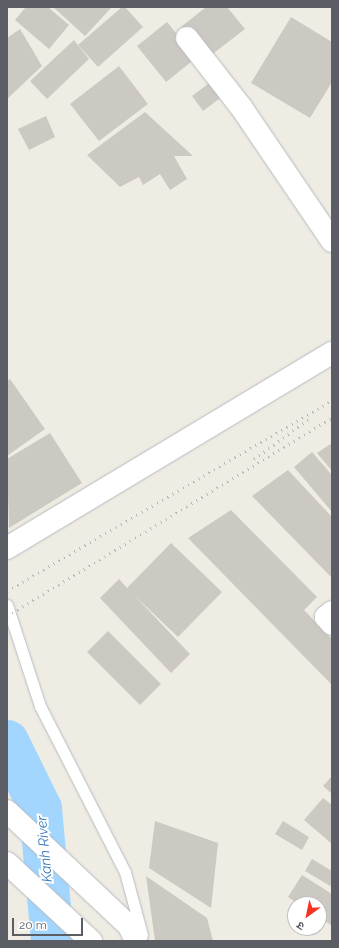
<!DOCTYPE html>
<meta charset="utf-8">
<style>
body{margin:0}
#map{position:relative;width:339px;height:948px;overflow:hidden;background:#efece3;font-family:Raleway,"Noto Sans Devanagari",sans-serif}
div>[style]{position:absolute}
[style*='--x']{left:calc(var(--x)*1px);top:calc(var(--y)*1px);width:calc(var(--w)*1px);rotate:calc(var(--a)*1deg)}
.river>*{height:43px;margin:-21.5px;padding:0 21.5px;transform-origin:21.5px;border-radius:21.5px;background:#a2d6ff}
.building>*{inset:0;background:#ccc9c2}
.roads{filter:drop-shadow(0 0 1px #b8bbc0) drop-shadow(0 0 1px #b8bbc0)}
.lane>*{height:11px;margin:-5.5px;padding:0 5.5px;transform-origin:5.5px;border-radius:5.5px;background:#fff}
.street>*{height:22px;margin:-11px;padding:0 11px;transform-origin:11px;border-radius:11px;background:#fff}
.secondary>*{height:22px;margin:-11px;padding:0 11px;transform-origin:11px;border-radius:11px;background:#fff}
.rail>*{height:3px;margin-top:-1.5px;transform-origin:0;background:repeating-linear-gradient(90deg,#b4b5b6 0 1px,transparent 0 6px)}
span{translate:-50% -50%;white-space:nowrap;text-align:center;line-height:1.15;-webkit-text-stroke:4px #fff;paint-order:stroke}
.water-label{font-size:14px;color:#3877b8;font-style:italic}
.frame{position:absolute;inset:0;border:8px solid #5b5f65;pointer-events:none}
.north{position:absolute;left:287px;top:896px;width:40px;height:40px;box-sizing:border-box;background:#fff;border:1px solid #bdbfc1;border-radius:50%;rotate:213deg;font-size:11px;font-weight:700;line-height:16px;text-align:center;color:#5b5f65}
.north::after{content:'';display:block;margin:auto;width:14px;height:18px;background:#f53322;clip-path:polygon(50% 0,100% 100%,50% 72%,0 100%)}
.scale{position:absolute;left:12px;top:918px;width:71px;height:18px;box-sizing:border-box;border:2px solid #5b5f65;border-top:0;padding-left:5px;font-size:12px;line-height:14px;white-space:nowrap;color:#5b5f65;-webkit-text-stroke:3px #fff;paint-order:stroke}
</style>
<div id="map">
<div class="river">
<i style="--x:7;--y:741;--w:75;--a:63.8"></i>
<i style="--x:40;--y:808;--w:134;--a:84.8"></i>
</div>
<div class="building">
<i style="clip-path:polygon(26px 7px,48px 7px,69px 25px,49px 49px,15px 20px)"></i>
<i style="clip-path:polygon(53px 7px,112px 7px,85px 36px)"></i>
<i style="clip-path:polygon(122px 7px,125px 7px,143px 27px,98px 67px,78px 45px)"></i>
<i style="clip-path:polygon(206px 7px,227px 7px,245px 29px,206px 59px,181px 27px)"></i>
<i style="clip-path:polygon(291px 17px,332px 42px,332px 82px,310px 118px,251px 83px)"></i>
<i style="clip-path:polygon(167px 22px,196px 58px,166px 82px,137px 46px)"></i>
<i style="clip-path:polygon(20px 29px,42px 66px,7px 99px,7px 38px)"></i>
<i style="clip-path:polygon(74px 40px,89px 59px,47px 99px,30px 81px)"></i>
<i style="clip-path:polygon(119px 66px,148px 104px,99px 141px,70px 104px)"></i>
<i style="clip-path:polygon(216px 78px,227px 93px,203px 111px,192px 96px)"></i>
<i style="clip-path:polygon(145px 112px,193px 156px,174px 156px,187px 179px,170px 190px,160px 174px,143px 185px,139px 177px,120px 187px,87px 155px)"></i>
<i style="clip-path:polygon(46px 116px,55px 137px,29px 150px,18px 129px)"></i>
<i style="clip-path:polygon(10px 379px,45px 429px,7px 456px,7px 381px)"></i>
<i style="clip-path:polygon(50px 433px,82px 483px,9px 528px,7px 459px)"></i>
<i style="clip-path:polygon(332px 443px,332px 471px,317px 453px)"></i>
<i style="clip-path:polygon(312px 452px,332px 475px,332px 512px,294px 467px)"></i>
<i style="clip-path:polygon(288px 470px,332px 517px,332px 578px,252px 496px)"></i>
<i style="clip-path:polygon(231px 510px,317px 597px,304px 610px,332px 639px,332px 685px,188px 538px)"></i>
<i style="clip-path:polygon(171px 543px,222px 592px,178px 637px,135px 596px,190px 654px,171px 673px,100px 598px,119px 579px,127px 588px)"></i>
<i style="clip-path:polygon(108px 631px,161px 684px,140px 705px,87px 652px)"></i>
<i style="clip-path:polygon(332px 776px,332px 794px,323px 786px)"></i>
<i style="clip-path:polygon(323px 798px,332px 805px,332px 844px,304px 820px)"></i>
<i style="clip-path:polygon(155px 821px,218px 843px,211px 908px,149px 868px)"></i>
<i style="clip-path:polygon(283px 821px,309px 837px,302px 850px,275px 834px)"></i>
<i style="clip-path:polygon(312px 859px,332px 871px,332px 887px,305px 871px)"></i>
<i style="clip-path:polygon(302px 875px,332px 894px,332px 926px,319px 917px,319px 904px,298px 904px,288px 897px)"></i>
<i style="clip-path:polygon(146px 876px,207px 918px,213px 941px,155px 941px)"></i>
</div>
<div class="roads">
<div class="lane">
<i style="--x:7;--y:605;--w:106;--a:71.9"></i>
<i style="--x:40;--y:706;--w:186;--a:62.9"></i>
<i style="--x:125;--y:872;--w:65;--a:74.9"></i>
</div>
<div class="street">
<i style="--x:187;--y:38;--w:88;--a:52"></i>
<i style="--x:241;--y:107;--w:162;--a:55.8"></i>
<i style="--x:7;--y:548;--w:379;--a:-31"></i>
<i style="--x:332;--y:612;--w:8;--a:140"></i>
<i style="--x:326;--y:617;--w:9;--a:49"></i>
</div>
<div class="secondary">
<i style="--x:7;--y:811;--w:168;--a:43.3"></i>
<i style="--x:129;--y:926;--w:17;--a:65"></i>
<i style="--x:7;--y:863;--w:115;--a:42.9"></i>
</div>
</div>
<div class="rail">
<i style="--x:254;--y:459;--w:68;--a:-36"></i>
<i style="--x:7;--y:591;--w:377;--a:-30.4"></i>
<i style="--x:7;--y:616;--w:381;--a:-31.4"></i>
</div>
<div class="water-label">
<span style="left:44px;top:849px;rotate:-95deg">Kanh River</span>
</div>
<div class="frame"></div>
<div class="north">उ</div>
<div class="scale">20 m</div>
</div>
